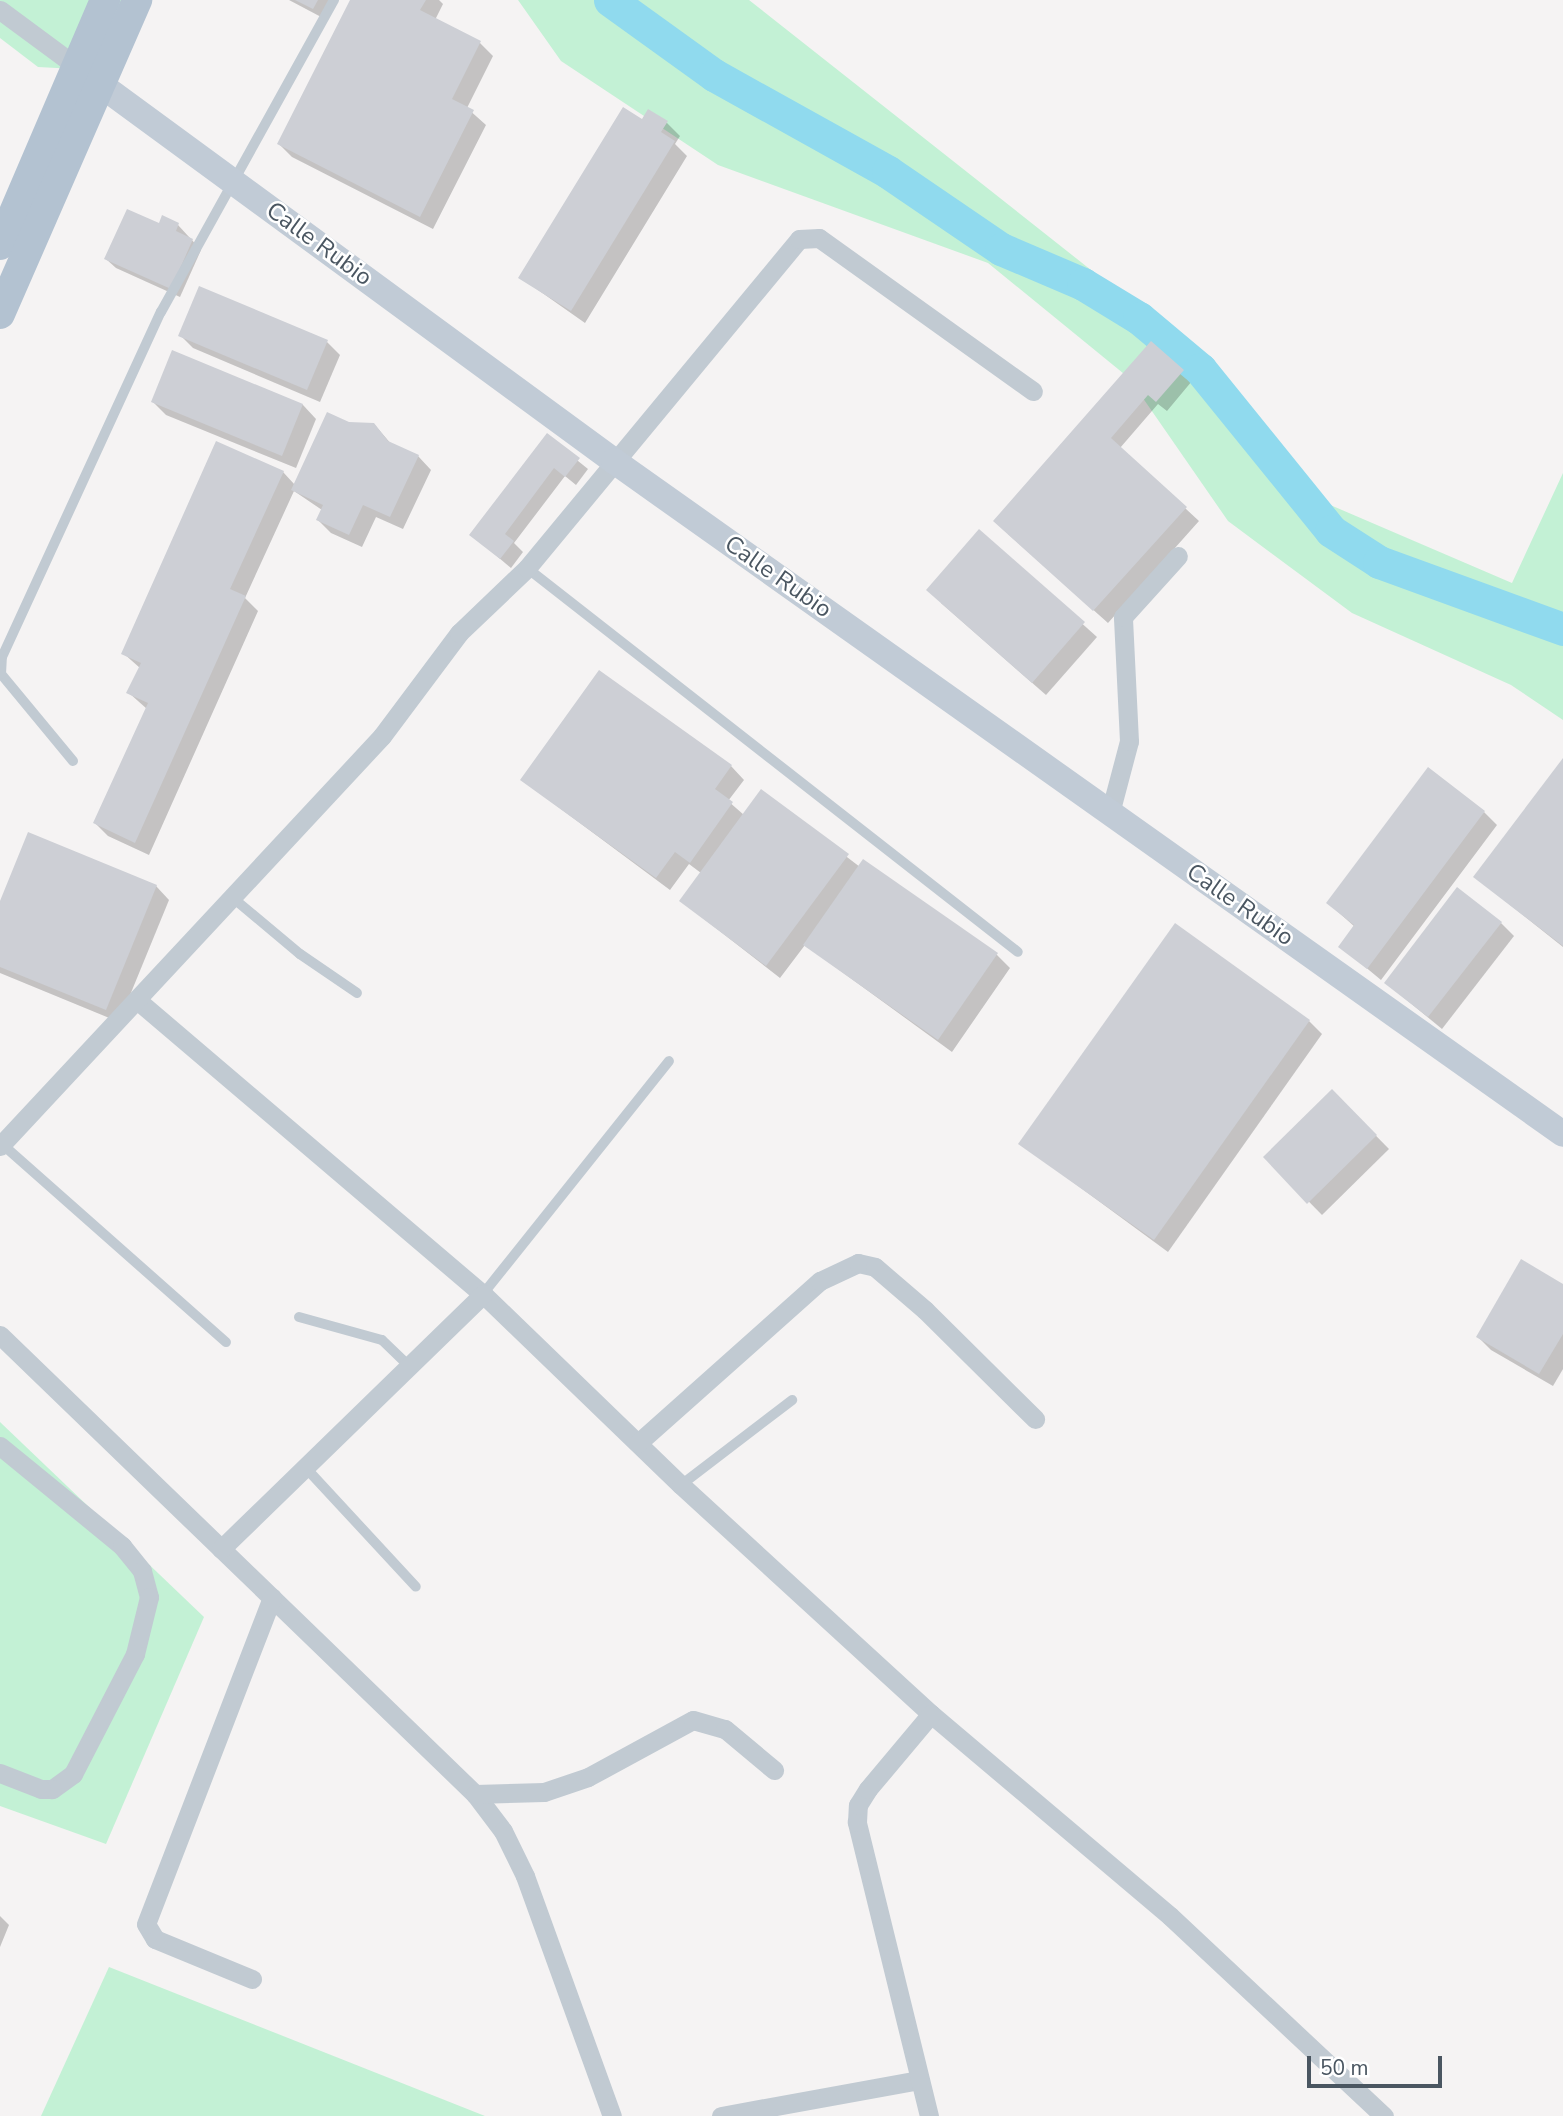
<!DOCTYPE html>
<style>
body{margin:0}
#map{position:relative;width:1563px;height:2116px;overflow:hidden;background:#f5f3f3;font-family:"Nunito Sans",sans-serif}
div>[style]{position:absolute}
[style*='--x']{left:calc(var(--x)*1px);top:calc(var(--y)*1px);width:calc(var(--w)*1px);rotate:calc(var(--a)*1deg)}
.green>*{inset:0;background:#c3f1d5}
.shadow>*{inset:0;background:#0003}
.river>*{height:33px;margin:-16.5px;padding:0 16.5px;transform-origin:16.5px;border-radius:16.5px;background:#90daee}
.building>*{inset:0;background:#cdcfd5}
.lane>*{height:10px;margin:-5px;padding:0 5px;transform-origin:5px;border-radius:5px;background:#c1cad2}
.street>*{height:19px;margin:-9.5px;padding:0 9.5px;transform-origin:9.5px;border-radius:9.5px;background:#c1cad2}
.secondary>*{height:26px;margin:-13px;padding:0 13px;transform-origin:13px;border-radius:13px;background:#c1cbd6}
.primary>*{height:30px;margin:-15px;padding:0 15px;transform-origin:15px;border-radius:15px;background:#b3c2d1}
span{translate:-50% -50%;white-space:nowrap;text-align:center;line-height:1.15;-webkit-text-stroke:5px #fff;paint-order:stroke}
.street-label{font-size:24px;color:#4a5661}
.scale{position:absolute;left:1307px;top:2056px;width:135px;height:32px;box-sizing:border-box;border:4px solid #4a5661;border-top:0;padding-left:9px;font-size:21px;line-height:24px;white-space:nowrap;color:#4a5661;-webkit-text-stroke:5px #fff;paint-order:stroke}
</style>
<div id="map">
<div class="green">
<i style="clip-path:polygon(0 0,144px 0,113px 71px,38px 67px,0 38px)"></i>
<i style="clip-path:polygon(518px 0,749px 0,1186px 345px,1328px 504px,1512px 583px,1563px 473px,1563px 720px,1511px 685px,1352px 613px,1228px 521px,1129px 378px,988px 263px,718px 165px,561px 61px)"></i>
<i style="clip-path:polygon(0 1422px,204px 1617px,106px 1844px,0 1806px)"></i>
<i style="clip-path:polygon(109px 1967px,485px 2116px,41px 2116px)"></i>
</div>
<div class="shadow">
<i style="clip-path:polygon(289px 0,332px 0,323px 18px)"></i>
<i style="clip-path:polygon(352px 0,439px 0,443px 4px,435px 20px,480px 43px,493px 56px,467px 108px,486px 125px,433px 229px,292px 157px,279px 144px)"></i>
<i style="clip-path:polygon(643px 121px,667px 123px,680px 136px,675px 144px,687px 156px,585px 323px,521px 278px)"></i>
<i style="clip-path:polygon(160px 225px,178px 225px,201px 250px,180px 297px,116px 268px,106px 259px)"></i>
<i style="clip-path:polygon(180px 335px,327px 342px,340px 355px,320px 402px,193px 348px)"></i>
<i style="clip-path:polygon(173px 353px,303px 405px,316px 419px,296px 468px,166px 415px,153px 402px)"></i>
<i style="clip-path:polygon(1183px 371px,1192px 381px,1167px 411px,1158px 404px,1120px 448px,1199px 521px,1108px 623px,1008px 534px,1088px 418px)"></i>
<i style="clip-path:polygon(348px 424px,374px 424px,392px 445px,418px 456px,431px 470px,403px 529px,376px 517px,362px 547px,331px 533px,318px 520px,322px 510px,294px 491px,245px 598px,258px 611px,149px 855px,108px 836px,95px 823px,147px 709px,129px 693px,140px 668px,123px 653px,283px 472px,295px 485px)"></i>
<i style="clip-path:polygon(547px 436px,588px 469px,576px 485px,565px 476px,514px 543px,523px 552px,511px 568px,472px 535px)"></i>
<i style="clip-path:polygon(979px 531px,1097px 637px,1046px 695px,941px 603px)"></i>
<i style="clip-path:polygon(1563px 762px,1563px 947px,1475px 877px)"></i>
<i style="clip-path:polygon(731px 766px,744px 780px,728px 801px,744px 815px,762px 792px,860px 867px,997px 955px,1010px 968px,952px 1052px,805px 945px,780px 978px,681px 901px,701px 873px,689px 864px,670px 890px,522px 780px)"></i>
<i style="clip-path:polygon(1484px 812px,1497px 825px,1381px 980px,1340px 946px,1355px 927px,1328px 903px)"></i>
<i style="clip-path:polygon(156px 886px,169px 900px,119px 1022px,0 973px,0 905px)"></i>
<i style="clip-path:polygon(1501px 923px,1514px 936px,1442px 1029px,1386px 983px)"></i>
<i style="clip-path:polygon(1309px 1021px,1322px 1034px,1168px 1252px,1021px 1144px)"></i>
<i style="clip-path:polygon(1332px 1091px,1389px 1149px,1322px 1215px,1265px 1157px)"></i>
<i style="clip-path:polygon(1563px 1286px,1563px 1369px,1553px 1386px,1491px 1350px,1478px 1337px)"></i>
<i style="clip-path:polygon(0 1916px,9px 1925px,0 1947px)"></i>
</div>
<div class="river">
<i style="--x:610;--y:0;--w:128;--a:35.8"></i>
<i style="--x:714;--y:75;--w:199;--a:29.1"></i>
<i style="--x:888;--y:172;--w:137;--a:34.3"></i>
<i style="--x:1001;--y:249;--w:89;--a:23.1"></i>
<i style="--x:1083;--y:284;--w:66;--a:31.3"></i>
<i style="--x:1139;--y:318;--w:80;--a:39.9"></i>
<i style="--x:1200;--y:369;--w:208;--a:51"></i>
<i style="--x:1331;--y:531;--w:57;--a:32.9"></i>
<i style="--x:1379;--y:562;--w:196;--a:20"></i>
</div>
<div class="building">
<i style="clip-path:polygon(295px 0,318px 0,313px 9px)"></i>
<i style="clip-path:polygon(350px 0,426px 0,420px 10px,481px 41px,452px 99px,474px 110px,420px 217px,277px 144px)"></i>
<i style="clip-path:polygon(623px 107px,642px 119px,648px 109px,668px 121px,661px 132px,675px 141px,571px 311px,518px 278px)"></i>
<i style="clip-path:polygon(127px 209px,159px 223px,162px 215px,179px 223px,176px 231px,193px 239px,171px 289px,104px 259px)"></i>
<i style="clip-path:polygon(199px 286px,328px 340px,307px 390px,178px 336px)"></i>
<i style="clip-path:polygon(1151px 341px,1184px 370px,1156px 402px,1148px 395px,1111px 438px,1187px 507px,1093px 611px,993px 521px)"></i>
<i style="clip-path:polygon(172px 350px,303px 404px,282px 456px,151px 402px)"></i>
<i style="clip-path:polygon(327px 412px,349px 422px,374px 423px,388px 441px,419px 455px,390px 517px,363px 505px,349px 535px,316px 520px,323px 505px,291px 490px)"></i>
<i style="clip-path:polygon(547px 433px,580px 458px,565px 477px,554px 468px,505px 534px,514px 541px,500px 559px,469px 535px)"></i>
<i style="clip-path:polygon(216px 441px,284px 471px,230px 589px,246px 596px,135px 843px,93px 823px,148px 703px,126px 693px,141px 663px,121px 654px)"></i>
<i style="clip-path:polygon(979px 529px,1085px 622px,1032px 683px,926px 590px)"></i>
<i style="clip-path:polygon(599px 670px,732px 765px,715px 789px,733px 802px,690px 863px,675px 852px,656px 878px,520px 780px)"></i>
<i style="clip-path:polygon(1563px 758px,1563px 946px,1473px 877px)"></i>
<i style="clip-path:polygon(1428px 767px,1485px 811px,1367px 969px,1338px 947px,1354px 925px,1326px 903px)"></i>
<i style="clip-path:polygon(761px 789px,849px 854px,766px 966px,679px 901px)"></i>
<i style="clip-path:polygon(28px 832px,157px 885px,106px 1010px,0 967px,0 901px)"></i>
<i style="clip-path:polygon(863px 859px,998px 953px,938px 1040px,803px 945px)"></i>
<i style="clip-path:polygon(1457px 887px,1502px 922px,1428px 1017px,1384px 983px)"></i>
<i style="clip-path:polygon(1175px 923px,1310px 1020px,1154px 1240px,1018px 1144px)"></i>
<i style="clip-path:polygon(1332px 1089px,1377px 1135px,1307px 1204px,1263px 1157px)"></i>
<i style="clip-path:polygon(1521px 1259px,1563px 1284px,1563px 1334px,1539px 1374px,1476px 1337px)"></i>
</div>
<div class="lane">
<i style="--x:527;--y:568;--w:623;--a:38.03"></i>
<i style="--x:73;--y:761;--w:113;--a:-129.6"></i>
<i style="--x:1;--y:674;--w:17;--a:-87"></i>
<i style="--x:2;--y:657;--w:380;--a:-65.3"></i>
<i style="--x:161;--y:312;--w:357;--a:-61"></i>
<i style="--x:233;--y:898;--w:87;--a:39.9"></i>
<i style="--x:300;--y:954;--w:69;--a:34.4"></i>
<i style="--x:2;--y:1144;--w:299;--a:41.5"></i>
<i style="--x:483;--y:1294;--w:298;--a:-51.4"></i>
<i style="--x:299;--y:1317;--w:86;--a:15.5"></i>
<i style="--x:382;--y:1340;--w:37;--a:44"></i>
<i style="--x:305;--y:1467;--w:163;--a:47.2"></i>
<i style="--x:681;--y:1485;--w:140;--a:-37.4"></i>
</div>
<div class="street">
<i style="--x:0;--y:10;--w:94;--a:36.4"></i>
<i style="--x:1110;--y:813;--w:74;--a:-75.2"></i>
<i style="--x:1129;--y:741;--w:124;--a:-92.8"></i>
<i style="--x:1123;--y:617;--w:82;--a:-48"></i>
<i style="--x:137;--y:1000;--w:454;--a:40.4"></i>
<i style="--x:483;--y:1294;--w:275;--a:44"></i>
<i style="--x:681;--y:1485;--w:339;--a:42.5"></i>
<i style="--x:931;--y:1714;--w:313;--a:40.2"></i>
<i style="--x:1170;--y:1916;--w:293;--a:43.1"></i>
<i style="--x:0;--y:1146;--w:560;--a:-47.02"></i>
<i style="--x:382;--y:736;--w:129;--a:-53.2"></i>
<i style="--x:459;--y:633;--w:94;--a:-43.7"></i>
<i style="--x:527;--y:568;--w:427;--a:-50.4"></i>
<i style="--x:799;--y:239;--w:20;--a:-3"></i>
<i style="--x:819;--y:238;--w:263;--a:35.6"></i>
<i style="--x:0;--y:1335;--w:661;--a:44.02"></i>
<i style="--x:475;--y:1794;--w:46;--a:52.9"></i>
<i style="--x:503;--y:1831;--w:50;--a:63.9"></i>
<i style="--x:525;--y:1876;--w:255;--a:70.1"></i>
<i style="--x:638;--y:1443;--w:244;--a:-41.7"></i>
<i style="--x:820;--y:1281;--w:42;--a:-25.3"></i>
<i style="--x:858;--y:1263;--w:17;--a:13"></i>
<i style="--x:875;--y:1267;--w:66;--a:40.7"></i>
<i style="--x:925;--y:1310;--w:155;--a:44.7"></i>
<i style="--x:0;--y:1446;--w:158;--a:39.3"></i>
<i style="--x:122;--y:1546;--w:32;--a:51"></i>
<i style="--x:142;--y:1571;--w:27;--a:75"></i>
<i style="--x:149;--y:1597;--w:59;--a:103.8"></i>
<i style="--x:135;--y:1654;--w:135;--a:117.3"></i>
<i style="--x:73;--y:1774;--w:26;--a:144"></i>
<i style="--x:52;--y:1789;--w:11;--a:180"></i>
<i style="--x:41;--y:1789;--w:44;--a:-158.7"></i>
<i style="--x:221;--y:1549;--w:366;--a:-44.2"></i>
<i style="--x:475;--y:1794;--w:69;--a:-1.7"></i>
<i style="--x:544;--y:1792;--w:46;--a:-18.8"></i>
<i style="--x:588;--y:1777;--w:119;--a:-28.5"></i>
<i style="--x:693;--y:1720;--w:33;--a:16"></i>
<i style="--x:725;--y:1729;--w:64;--a:39.9"></i>
<i style="--x:252;--y:1979;--w:105;--a:-157.6"></i>
<i style="--x:155;--y:1939;--w:17;--a:-121"></i>
<i style="--x:146;--y:1924;--w:350;--a:-68.9"></i>
<i style="--x:721;--y:2116;--w:202;--a:-10.3"></i>
<i style="--x:929;--y:2116;--w:303;--a:-103.8"></i>
<i style="--x:857;--y:1822;--w:17;--a:-87"></i>
<i style="--x:858;--y:1805;--w:19;--a:-58"></i>
<i style="--x:868;--y:1789;--w:98;--a:-50"></i>
</div>
<div class="secondary">
<i style="--x:86;--y:74;--w:655;--a:36.24"></i>
<i style="--x:614;--y:461;--w:1163;--a:35.34"></i>
</div>
<div class="primary">
<i style="--x:0;--y:245;--w:267;--a:-66.8"></i>
<i style="--x:0;--y:314;--w:343;--a:-66.4"></i>
</div>
<div class="street-label">
<span style="left:319px;top:244px;rotate:36deg">Calle Rubio</span>
<span style="left:778px;top:577px;rotate:35deg">Calle Rubio</span>
<span style="left:1240px;top:905px;rotate:35deg">Calle Rubio</span>
</div>
<div class="scale">50 m</div>
</div>
